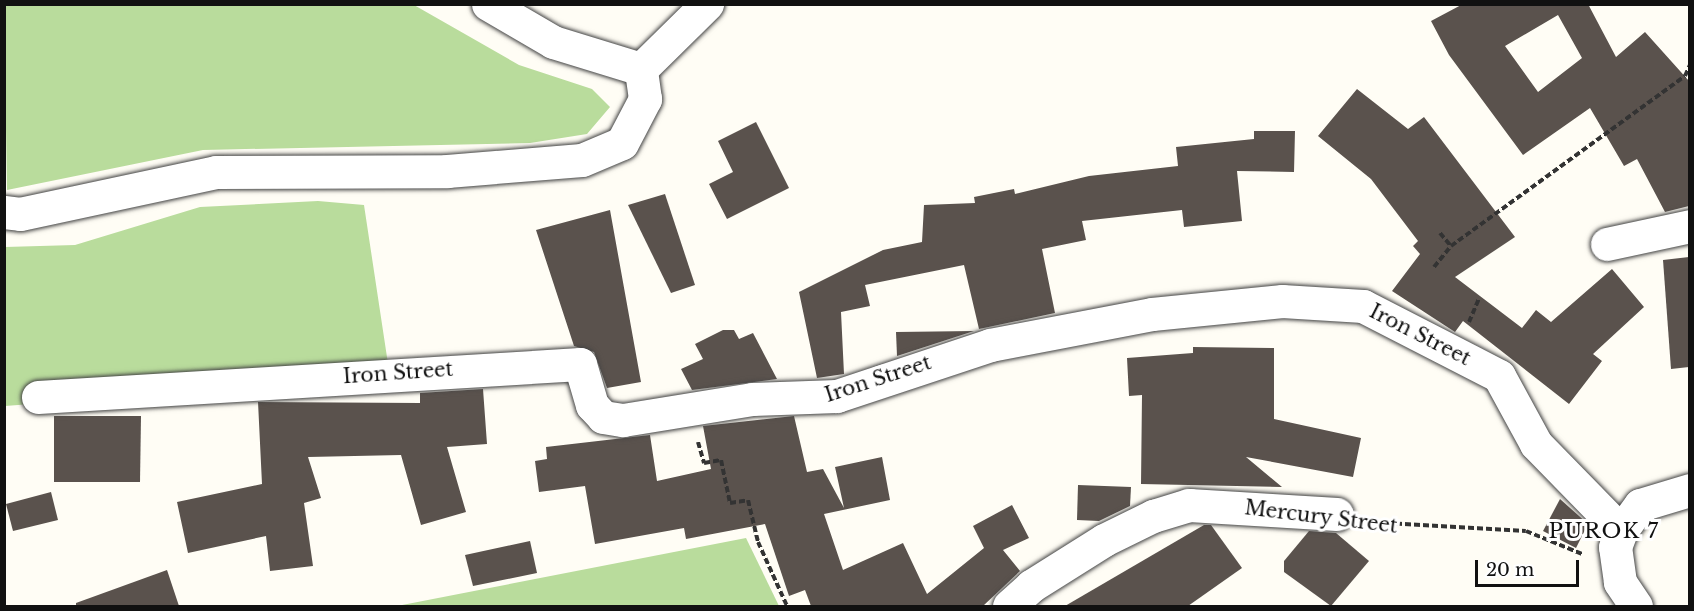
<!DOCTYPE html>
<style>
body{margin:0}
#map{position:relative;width:1694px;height:611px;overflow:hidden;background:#fffdf5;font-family:"Libre Baskerville",serif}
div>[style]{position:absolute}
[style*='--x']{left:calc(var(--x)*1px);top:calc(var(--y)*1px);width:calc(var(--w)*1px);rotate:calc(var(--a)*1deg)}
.forest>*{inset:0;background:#b9dc9c}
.building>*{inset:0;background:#5a524d}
.path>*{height:4px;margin-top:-2px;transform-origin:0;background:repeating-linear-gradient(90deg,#333 0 6px,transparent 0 9px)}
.roads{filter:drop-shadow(0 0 2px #444) drop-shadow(0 0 2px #444)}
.minor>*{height:33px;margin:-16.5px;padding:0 16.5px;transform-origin:16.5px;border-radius:16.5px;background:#fff}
span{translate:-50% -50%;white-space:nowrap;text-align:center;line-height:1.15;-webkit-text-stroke:6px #fff;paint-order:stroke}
.street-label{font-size:20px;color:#111}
.neighbourhood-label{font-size:21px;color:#111;letter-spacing:1.5px}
.frame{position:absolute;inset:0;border:6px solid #111;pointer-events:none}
.scale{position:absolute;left:1475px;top:560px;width:104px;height:27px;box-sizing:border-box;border:3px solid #111;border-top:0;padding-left:8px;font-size:18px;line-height:21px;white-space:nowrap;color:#111;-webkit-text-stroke:4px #fff;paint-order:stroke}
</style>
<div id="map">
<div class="forest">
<i style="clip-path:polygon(4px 5px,414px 5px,519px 65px,592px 89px,610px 107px,587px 134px,530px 143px,203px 150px,7px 190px)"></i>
<i style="clip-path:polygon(318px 201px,364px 205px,390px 377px,5px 406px,5px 247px,75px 245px,200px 207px)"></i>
<i style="clip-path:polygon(746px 538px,779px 606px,397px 606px)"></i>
</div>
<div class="building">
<i style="clip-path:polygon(evenodd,1463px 4px,1588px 4px,1616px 57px,1645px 32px,1689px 81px,1689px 206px,1665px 212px,1637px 159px,1624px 166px,1590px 108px,1523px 155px,1449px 55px,1431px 21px,1463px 4px,1558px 15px,1582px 58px,1538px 92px,1505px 46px,1558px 15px)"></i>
<i style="clip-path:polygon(1357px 89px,1408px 129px,1424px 117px,1515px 237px,1455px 277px,1522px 328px,1536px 310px,1551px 322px,1612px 269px,1644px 307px,1593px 354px,1602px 361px,1569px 404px,1463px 321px,1455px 332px,1392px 291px,1420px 254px,1413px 246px,1418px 241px,1371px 179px,1318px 136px)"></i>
<i style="clip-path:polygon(756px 122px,789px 188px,727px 219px,709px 184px,733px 172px,718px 141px)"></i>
<i style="clip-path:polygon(1254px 131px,1295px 131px,1294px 172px,1237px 171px,1242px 221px,1184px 227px,1182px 210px,1082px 221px,1086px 240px,1042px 249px,1055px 313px,979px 329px,964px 265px,865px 285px,870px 306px,841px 312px,844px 374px,817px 378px,799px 292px,883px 250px,922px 242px,924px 205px,975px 203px,974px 197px,1014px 189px,1015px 194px,1089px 176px,1178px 166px,1176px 147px,1254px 139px)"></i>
<i style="clip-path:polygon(665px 194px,695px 285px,671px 293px,628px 205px)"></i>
<i style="clip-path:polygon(610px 210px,641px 382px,607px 388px,594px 352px,574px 346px,536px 230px)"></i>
<i style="clip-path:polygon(1689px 257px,1689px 367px,1671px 369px,1663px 260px)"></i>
<i style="clip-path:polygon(723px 330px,734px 330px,739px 339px,753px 333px,777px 379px,692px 390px,681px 369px,703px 359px,695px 344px)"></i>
<i style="clip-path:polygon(974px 331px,897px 356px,896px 332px)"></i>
<i style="clip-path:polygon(1193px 347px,1274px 348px,1274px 419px,1361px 438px,1353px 477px,1246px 457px,1282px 487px,1141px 484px,1142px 395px,1129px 396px,1127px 358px,1193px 353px)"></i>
<i style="clip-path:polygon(483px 389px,487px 444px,447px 447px,466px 512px,421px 525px,401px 455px,308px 457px,321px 498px,304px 503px,313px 566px,270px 571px,266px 536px,188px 553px,177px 502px,262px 484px,258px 402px,420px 403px,420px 393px)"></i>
<i style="clip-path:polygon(54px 416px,141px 416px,140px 482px,54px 482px)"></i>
<i style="clip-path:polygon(794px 416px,807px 472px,823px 469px,844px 508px,835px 467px,882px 457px,890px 500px,824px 514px,843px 570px,903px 543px,927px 594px,984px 548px,973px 526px,1012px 505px,1029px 538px,1003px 550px,1020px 571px,983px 606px,811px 606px,805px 590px,789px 596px,765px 524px,686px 539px,684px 528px,595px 544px,585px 486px,539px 492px,535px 461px,547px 459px,546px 447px,650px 435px,657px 481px,711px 469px,703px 426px)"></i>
<i style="clip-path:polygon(1078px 485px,1131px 487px,1130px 506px,1099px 521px,1077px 520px)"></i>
<i style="clip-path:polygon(51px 492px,58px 520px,13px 531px,6px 504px)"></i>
<i style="clip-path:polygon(1560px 499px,1588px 524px,1576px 548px,1543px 531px)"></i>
<i style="clip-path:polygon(1204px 525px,1211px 525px,1242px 568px,1188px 606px,1065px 606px)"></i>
<i style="clip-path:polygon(1309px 531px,1336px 533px,1369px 561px,1331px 606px,1284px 572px,1284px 561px)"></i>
<i style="clip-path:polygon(530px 541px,537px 573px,473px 586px,465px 555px)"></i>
<i style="clip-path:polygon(167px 570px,179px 606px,76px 606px,76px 603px)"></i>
</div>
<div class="path">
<i style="--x:1440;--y:233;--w:17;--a:50"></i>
<i style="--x:1434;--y:267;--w:27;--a:-51"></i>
<i style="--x:1451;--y:246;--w:289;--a:-36"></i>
<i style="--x:1685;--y:76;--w:12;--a:-66"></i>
<i style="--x:1469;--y:322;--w:25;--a:-67"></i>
<i style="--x:698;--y:442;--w:22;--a:74"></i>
<i style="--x:704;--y:463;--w:17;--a:-10"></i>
<i style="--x:721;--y:460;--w:44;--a:78.2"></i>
<i style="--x:730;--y:503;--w:18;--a:-9"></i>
<i style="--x:748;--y:500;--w:43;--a:76.6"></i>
<i style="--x:758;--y:542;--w:70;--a:65.6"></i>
<i style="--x:1369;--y:522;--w:157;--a:3.3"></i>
<i style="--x:1526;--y:531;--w:61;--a:22.3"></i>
</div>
<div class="roads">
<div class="minor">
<i style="--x:488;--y:4;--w:75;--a:30.3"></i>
<i style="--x:553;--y:42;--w:92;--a:17.1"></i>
<i style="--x:641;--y:69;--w:93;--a:-44.6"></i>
<i style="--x:4;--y:212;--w:16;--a:7"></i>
<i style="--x:20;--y:214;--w:200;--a:-12.1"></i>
<i style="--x:216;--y:172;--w:231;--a:-0.2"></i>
<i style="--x:447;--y:171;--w:135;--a:-4.7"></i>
<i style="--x:582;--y:160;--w:43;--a:-23"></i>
<i style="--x:622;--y:143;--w:50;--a:-62.4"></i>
<i style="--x:645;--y:99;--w:30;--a:-98"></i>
<i style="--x:1607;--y:244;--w:85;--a:-12.2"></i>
<i style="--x:38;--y:397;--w:543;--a:-3.48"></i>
<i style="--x:580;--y:364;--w:43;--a:73.7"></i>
<i style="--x:592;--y:405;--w:16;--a:47"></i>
<i style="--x:603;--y:417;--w:20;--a:9"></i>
<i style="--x:623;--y:420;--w:131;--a:-9.2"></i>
<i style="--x:752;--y:399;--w:85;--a:-2"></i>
<i style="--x:837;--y:396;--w:161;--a:-18.4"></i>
<i style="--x:990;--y:345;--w:165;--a:-10.8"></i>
<i style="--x:1152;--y:314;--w:131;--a:-5.7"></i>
<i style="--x:1282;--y:301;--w:81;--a:3.5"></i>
<i style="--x:1363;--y:306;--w:153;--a:27.2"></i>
<i style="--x:1499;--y:376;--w:77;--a:61.4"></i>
<i style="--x:1536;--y:444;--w:122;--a:45.7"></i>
<i style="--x:1009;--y:606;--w:30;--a:-42"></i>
<i style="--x:1031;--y:586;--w:86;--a:-32.2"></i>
<i style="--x:1104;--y:540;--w:55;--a:-26.1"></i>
<i style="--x:1153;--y:516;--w:38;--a:-17"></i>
<i style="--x:1189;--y:505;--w:148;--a:3.5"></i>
<i style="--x:1636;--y:606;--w:29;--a:-124"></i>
<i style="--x:1620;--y:582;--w:35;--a:-98"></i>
<i style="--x:1615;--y:547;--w:17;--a:-69"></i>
<i style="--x:1621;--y:531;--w:32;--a:-54"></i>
<i style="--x:1640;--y:505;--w:52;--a:-16.7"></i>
</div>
</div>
<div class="street-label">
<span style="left:1420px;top:335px;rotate:27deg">Iron Street</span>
<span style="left:398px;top:373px;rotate:-4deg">Iron Street</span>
<span style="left:878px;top:379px;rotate:-18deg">Iron Street</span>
<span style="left:1321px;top:517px;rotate:7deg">Mercury Street</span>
</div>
<div class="neighbourhood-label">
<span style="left:1604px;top:531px">PUROK 7</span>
</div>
<div class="frame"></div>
<div class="scale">20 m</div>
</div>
